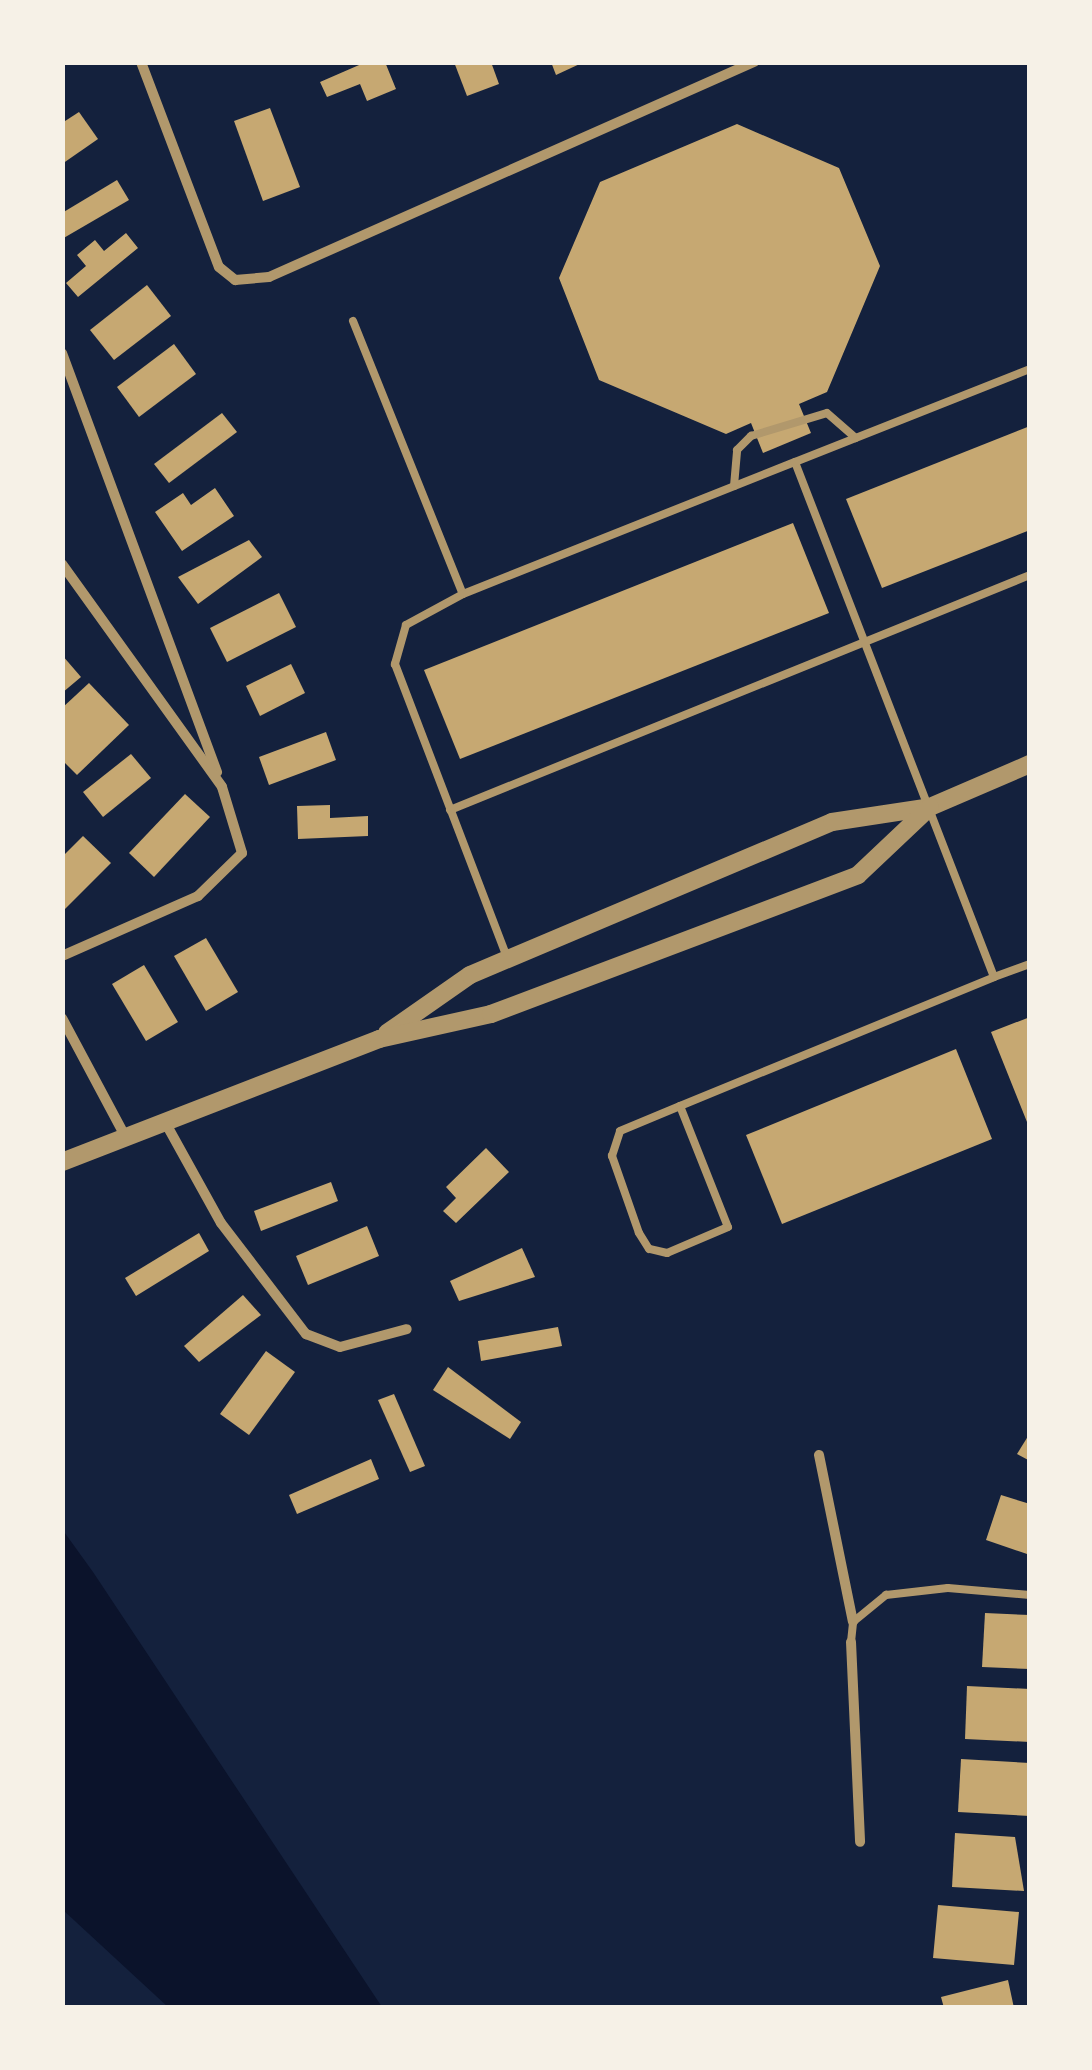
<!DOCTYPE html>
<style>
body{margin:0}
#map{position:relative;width:1092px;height:2070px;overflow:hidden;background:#14213d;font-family:Mulish,sans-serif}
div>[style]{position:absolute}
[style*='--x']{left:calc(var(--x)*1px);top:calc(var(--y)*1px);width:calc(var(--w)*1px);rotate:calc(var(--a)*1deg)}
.water>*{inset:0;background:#0b132b}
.building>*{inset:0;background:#c6a872}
.service>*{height:8px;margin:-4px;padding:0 4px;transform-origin:4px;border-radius:4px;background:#b1986c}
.minor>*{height:10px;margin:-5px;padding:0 5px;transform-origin:5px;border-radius:5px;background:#b1986c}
.tertiary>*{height:18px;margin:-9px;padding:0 9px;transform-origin:9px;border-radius:9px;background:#b1986c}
span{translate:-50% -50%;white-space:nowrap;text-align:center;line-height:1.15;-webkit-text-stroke:8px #f6f1e7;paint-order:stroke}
.frame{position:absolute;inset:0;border:65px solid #f6f1e7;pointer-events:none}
</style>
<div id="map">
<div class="water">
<i style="clip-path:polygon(62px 1529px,93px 1572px,382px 2007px,168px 2007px,63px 1910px)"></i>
</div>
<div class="building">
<i style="clip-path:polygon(366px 62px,385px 62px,396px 89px,367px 101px,360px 84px,327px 97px,320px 82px)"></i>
<i style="clip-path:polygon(454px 62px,491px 62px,499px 84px,467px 96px)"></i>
<i style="clip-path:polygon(551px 62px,584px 62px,556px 75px)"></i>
<i style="clip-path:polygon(270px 108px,300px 187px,263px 201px,234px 121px)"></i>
<i style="clip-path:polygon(79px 112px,98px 139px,62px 164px,62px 123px)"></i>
<i style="clip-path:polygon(737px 124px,839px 168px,880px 266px,827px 392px,799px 404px,811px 433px,763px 453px,751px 423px,726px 434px,599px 380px,559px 278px,600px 182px)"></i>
<i style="clip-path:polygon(117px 180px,129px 200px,62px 239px,62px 213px)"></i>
<i style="clip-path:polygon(126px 233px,138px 248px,78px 297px,66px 283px,86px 266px,77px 255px,95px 240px,104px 251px)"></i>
<i style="clip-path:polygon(147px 285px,171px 316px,114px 360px,90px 330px)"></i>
<i style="clip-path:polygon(174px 344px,196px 374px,139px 417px,117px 387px)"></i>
<i style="clip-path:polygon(222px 413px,237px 432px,169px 483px,154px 464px)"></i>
<i style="clip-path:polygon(1030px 426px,1030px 530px,882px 588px,846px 499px)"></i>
<i style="clip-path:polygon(215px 488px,234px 516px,182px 551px,155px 512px,183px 493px,191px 505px)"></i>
<i style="clip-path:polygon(793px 523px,829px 613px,460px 759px,424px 670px)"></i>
<i style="clip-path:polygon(249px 540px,262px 557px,198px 604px,178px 577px)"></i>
<i style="clip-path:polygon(279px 593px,296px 627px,227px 662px,210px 628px)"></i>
<i style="clip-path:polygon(62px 655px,81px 677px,62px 693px)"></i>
<i style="clip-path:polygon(291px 664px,305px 693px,260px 716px,246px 686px)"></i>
<i style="clip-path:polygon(89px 683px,129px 725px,77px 775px,62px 760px,62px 708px)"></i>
<i style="clip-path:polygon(326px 732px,336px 760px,269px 785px,259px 757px)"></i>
<i style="clip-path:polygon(131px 754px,151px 778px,103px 817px,83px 792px)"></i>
<i style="clip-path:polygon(185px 794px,210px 817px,154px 877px,129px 853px)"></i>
<i style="clip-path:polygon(330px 805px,330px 818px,368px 816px,368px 836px,298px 839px,297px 806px)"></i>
<i style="clip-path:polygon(83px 836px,111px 863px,62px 912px,62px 857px)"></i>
<i style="clip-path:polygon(206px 938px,238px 992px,206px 1011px,174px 956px)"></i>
<i style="clip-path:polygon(144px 965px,178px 1022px,146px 1041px,112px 984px)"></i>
<i style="clip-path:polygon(1030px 1017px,1030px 1127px,1029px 1127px,991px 1032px)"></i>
<i style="clip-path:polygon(956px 1049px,992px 1139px,782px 1224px,746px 1135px)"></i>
<i style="clip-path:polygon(486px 1148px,509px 1172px,456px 1223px,443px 1211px,456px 1198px,446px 1187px)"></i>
<i style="clip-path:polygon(331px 1182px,338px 1201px,261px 1231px,254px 1211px)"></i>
<i style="clip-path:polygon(367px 1226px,379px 1256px,308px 1285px,296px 1256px)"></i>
<i style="clip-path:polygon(199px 1233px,209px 1251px,136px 1296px,125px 1278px)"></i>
<i style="clip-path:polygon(522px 1248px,535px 1277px,459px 1301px,450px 1281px)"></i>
<i style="clip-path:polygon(243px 1295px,261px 1315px,199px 1362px,184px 1346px)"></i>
<i style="clip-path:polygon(558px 1327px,562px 1346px,481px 1361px,478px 1341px)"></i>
<i style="clip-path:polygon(266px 1351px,295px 1372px,249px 1435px,220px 1414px)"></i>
<i style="clip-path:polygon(448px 1367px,521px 1422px,510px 1439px,433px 1390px)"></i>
<i style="clip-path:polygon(394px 1394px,425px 1466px,410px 1472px,378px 1400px)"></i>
<i style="clip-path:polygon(1030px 1433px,1030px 1461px,1017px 1454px)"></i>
<i style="clip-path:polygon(371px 1459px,379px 1479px,297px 1514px,289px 1495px)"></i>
<i style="clip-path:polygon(1001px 1495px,1030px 1504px,1030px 1555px,986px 1540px)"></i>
<i style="clip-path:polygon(985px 1613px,1030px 1615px,1030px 1669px,982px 1667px)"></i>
<i style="clip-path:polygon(967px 1686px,1030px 1689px,1030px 1742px,965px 1739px)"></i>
<i style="clip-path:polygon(961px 1759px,1030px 1763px,1030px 1816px,958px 1812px)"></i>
<i style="clip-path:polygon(955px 1833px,1015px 1837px,1024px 1891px,952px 1887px)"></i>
<i style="clip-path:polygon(938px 1905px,1019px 1912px,1014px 1965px,933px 1958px)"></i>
<i style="clip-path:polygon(1008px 1980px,1014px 2008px,944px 2008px,941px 1997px)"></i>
</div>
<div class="service">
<i style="--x:353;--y:321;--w:294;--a:68.1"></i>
<i style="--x:463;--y:594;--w:357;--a:-21.7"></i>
<i style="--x:734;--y:486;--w:36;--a:-85"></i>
<i style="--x:737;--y:450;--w:20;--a:-45"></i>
<i style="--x:751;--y:436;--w:79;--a:-16.8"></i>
<i style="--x:827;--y:413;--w:38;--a:41"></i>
<i style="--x:463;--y:594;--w:65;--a:151.5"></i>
<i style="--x:406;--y:625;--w:41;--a:105.8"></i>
<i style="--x:395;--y:664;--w:314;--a:69.1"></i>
<i style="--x:450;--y:810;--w:626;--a:-22.06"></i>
<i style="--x:994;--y:977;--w:38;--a:-20"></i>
<i style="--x:680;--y:1106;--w:130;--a:68.4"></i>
<i style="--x:728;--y:1227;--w:66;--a:156.9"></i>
<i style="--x:667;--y:1253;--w:18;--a:-167"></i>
<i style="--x:649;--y:1249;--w:19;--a:-122"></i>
<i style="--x:639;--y:1233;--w:82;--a:-109.3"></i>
<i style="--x:612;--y:1156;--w:26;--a:-72"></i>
<i style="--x:620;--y:1131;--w:65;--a:-22.6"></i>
<i style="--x:680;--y:1106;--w:339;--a:-22.3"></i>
<i style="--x:994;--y:977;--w:552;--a:-111.13"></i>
<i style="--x:795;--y:462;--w:253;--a:-21.6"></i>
<i style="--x:851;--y:1642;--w:20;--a:-84"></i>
<i style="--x:853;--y:1622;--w:43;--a:-39.3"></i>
<i style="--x:886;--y:1595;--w:62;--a:-6.4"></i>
<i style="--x:948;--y:1588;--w:82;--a:4.9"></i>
</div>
<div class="minor">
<i style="--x:141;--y:62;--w:219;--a:69.2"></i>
<i style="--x:219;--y:267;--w:21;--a:39"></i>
<i style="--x:235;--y:280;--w:34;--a:-5"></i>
<i style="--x:269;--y:277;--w:531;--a:-23.91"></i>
<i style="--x:62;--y:353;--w:447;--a:69.7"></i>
<i style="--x:62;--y:564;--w:274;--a:54.3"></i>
<i style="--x:222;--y:787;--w:69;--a:73.1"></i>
<i style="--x:242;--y:853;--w:62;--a:135.7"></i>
<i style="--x:198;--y:896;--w:149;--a:156.2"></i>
<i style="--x:62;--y:1018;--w:136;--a:61.9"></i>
<i style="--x:165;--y:1122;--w:115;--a:61"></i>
<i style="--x:221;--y:1223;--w:140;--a:52.6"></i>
<i style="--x:306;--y:1334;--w:36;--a:21"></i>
<i style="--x:340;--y:1347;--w:69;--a:-15"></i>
<i style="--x:819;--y:1455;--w:170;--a:78.5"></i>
<i style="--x:851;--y:1642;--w:200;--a:87.4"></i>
</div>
<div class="tertiary">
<i style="--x:387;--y:1033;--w:101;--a:-34.9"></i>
<i style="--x:470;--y:975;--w:393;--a:-22.9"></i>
<i style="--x:832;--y:822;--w:99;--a:-8.7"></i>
<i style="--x:930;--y:807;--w:109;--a:-23.3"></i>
<i style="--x:62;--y:1162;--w:340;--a:-21.2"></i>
<i style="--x:379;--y:1039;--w:115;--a:-12.6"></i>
<i style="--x:491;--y:1014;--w:392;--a:-20.7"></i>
<i style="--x:858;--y:875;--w:99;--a:-43.4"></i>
</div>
<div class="frame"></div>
</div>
